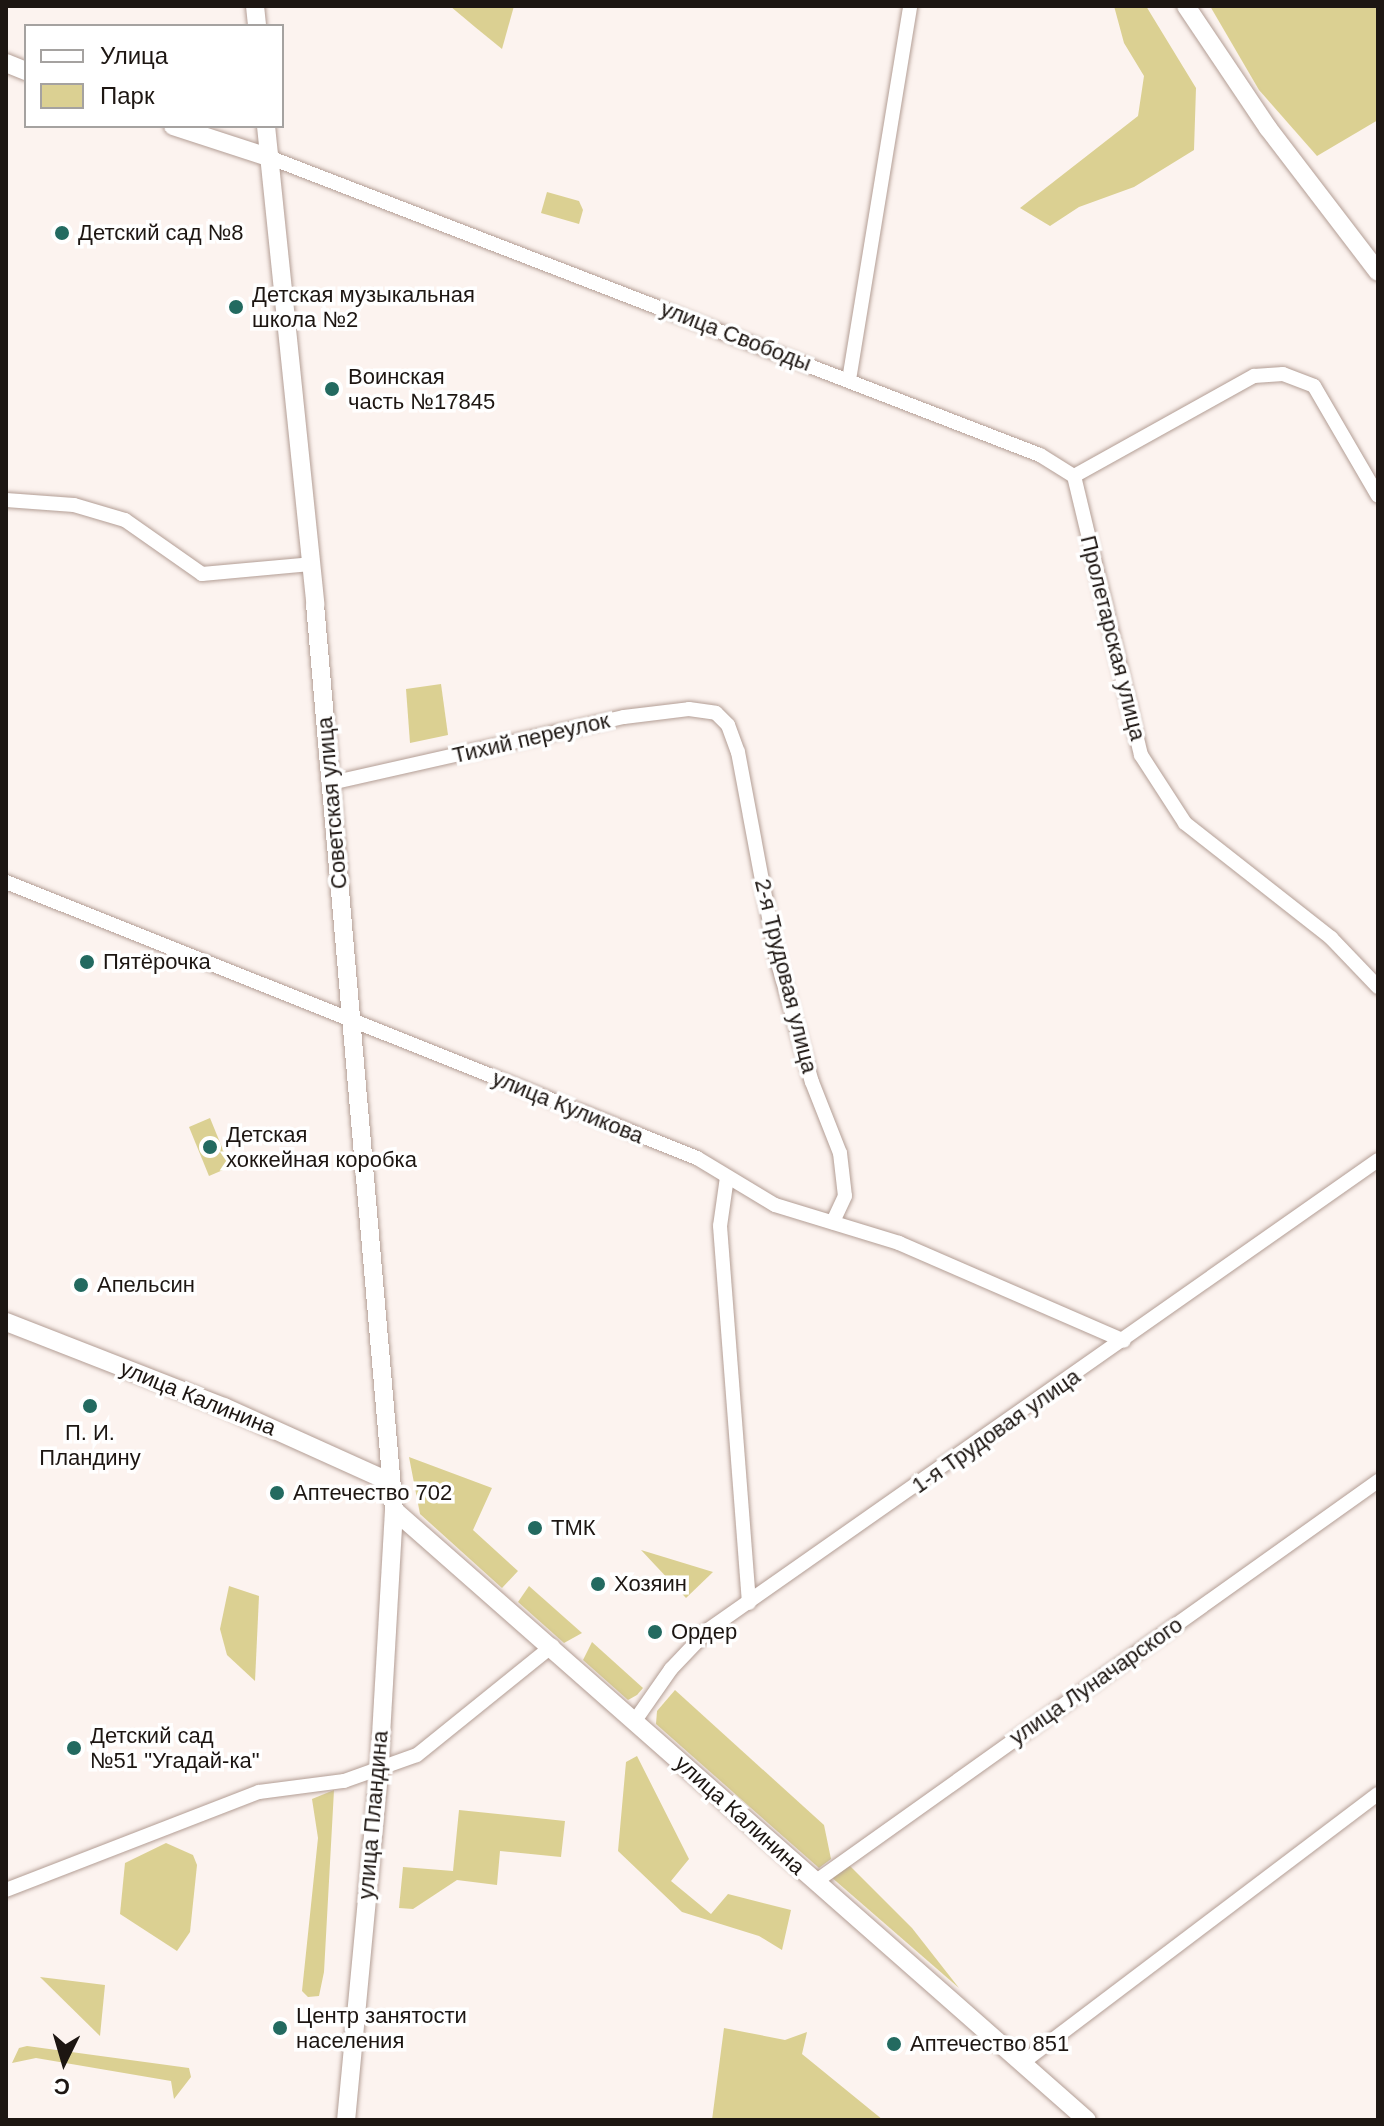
<!DOCTYPE html>
<meta charset="utf-8">
<style>
body{margin:0}
#map{position:relative;width:1384px;height:2126px;overflow:hidden;background:#fcf3ef;font-family:Helvetica,sans-serif}
div>[style]{position:absolute}
[style*='--x']{left:calc(var(--x)*1px);top:calc(var(--y)*1px);width:calc(var(--w)*1px);rotate:calc(var(--a)*1deg)}
.green>*{inset:0;background:#dbd092}
.roads{filter:drop-shadow(0 0 2px #b39e95) drop-shadow(0 0 2px #b39e95)}
.street>*{height:14px;margin:-7px;padding:0 7px;transform-origin:7px;border-radius:7px;background:#fff}
.secondary>*{height:18px;margin:-9px;padding:0 9px;transform-origin:9px;border-radius:9px;background:#fff}
.dots>*{width:22px;height:22px;translate:-50% -50%;box-sizing:border-box;border:4px solid #fff;border-radius:50%}
span{translate:-50% -50%;white-space:nowrap;text-align:center;line-height:1.15;-webkit-text-stroke:7px #fff;paint-order:stroke}
.poi-label{font-size:22px;color:#1d1612}
.left{translate:0 -50%;text-align:left}
.street-label{font-size:22px;color:#1d1612}
.frame{position:absolute;inset:0;border:8px solid #1d1612;pointer-events:none}
.legend{position:absolute;left:24px;top:24px;width:260px;height:104px;box-sizing:border-box;background:#fff;border:2px solid #a5a2a0;margin:0;padding:10px 14px;list-style:none;font-size:24px;color:#1d1612}
.legend li{display:flex;align-items:center;gap:16px;height:40px}
.legend b{width:40px;border:2px solid #a5a2a0}
.north{position:absolute;left:24px;top:2022px;width:80px;height:80px;-webkit-text-stroke:6px #fff;paint-order:stroke;rotate:185deg;font-size:22px;font-weight:700;line-height:32px;text-align:center;color:#1d1612}
.north::after{content:'';display:block;margin:auto;width:28px;height:36px;background:#1d1612;clip-path:polygon(50% 0,100% 100%,50% 72%,0 100%)}
</style>
<div id="map">
<div class="green">
<i style="clip-path:polygon(450px 6px,514px 6px,502px 49px,475px 27px)"></i>
<i style="clip-path:polygon(1114px 6px,1146px 6px,1196px 88px,1194px 150px,1134px 187px,1079px 207px,1050px 226px,1020px 208px,1138px 116px,1144px 76px,1124px 43px)"></i>
<i style="clip-path:polygon(1210px 6px,1378px 6px,1378px 120px,1317px 156px,1259px 90px)"></i>
<i style="clip-path:polygon(547px 192px,579px 201px,583px 210px,579px 224px,541px 213px)"></i>
<i style="clip-path:polygon(441px 684px,448px 735px,410px 743px,406px 689px)"></i>
<i style="clip-path:polygon(210px 1118px,230px 1167px,209px 1176px,189px 1127px)"></i>
<i style="clip-path:polygon(409px 1457px,492px 1488px,473px 1530px,518px 1571px,502px 1588px,420px 1514px)"></i>
<i style="clip-path:polygon(641px 1550px,713px 1572px,686px 1598px)"></i>
<i style="clip-path:polygon(229px 1586px,259px 1596px,255px 1681px,227px 1655px,220px 1629px)"></i>
<i style="clip-path:polygon(529px 1586px,582px 1633px,564px 1643px,518px 1602px)"></i>
<i style="clip-path:polygon(592px 1642px,643px 1688px,637px 1695px,628px 1700px,583px 1660px)"></i>
<i style="clip-path:polygon(675px 1690px,824px 1825px,831px 1859px,819px 1868px,656px 1724px,657px 1711px)"></i>
<i style="clip-path:polygon(637px 1756px,689px 1859px,671px 1881px,711px 1914px,728px 1894px,791px 1910px,782px 1950px,759px 1936px,682px 1912px,618px 1851px,626px 1762px)"></i>
<i style="clip-path:polygon(334px 1790px,324px 1972px,319px 1996px,308px 1997px,302px 1991px,318px 1838px,312px 1799px)"></i>
<i style="clip-path:polygon(459px 1810px,565px 1821px,561px 1857px,500px 1851px,497px 1885px,457px 1880px,413px 1909px,399px 1908px,403px 1867px,453px 1871px)"></i>
<i style="clip-path:polygon(166px 1843px,193px 1855px,197px 1865px,190px 1932px,177px 1951px,120px 1914px,125px 1863px)"></i>
<i style="clip-path:polygon(848px 1864px,912px 1928px,959px 1988px,830px 1876px)"></i>
<i style="clip-path:polygon(40px 1977px,105px 1985px,100px 2036px)"></i>
<i style="clip-path:polygon(724px 2028px,785px 2040px,807px 2032px,802px 2054px,883px 2120px,712px 2120px)"></i>
<i style="clip-path:polygon(27px 2046px,189px 2068px,191px 2077px,174px 2099px,171px 2081px,36px 2058px,12px 2063px,19px 2048px)"></i>
</div>
<div class="roads">
<div class="street">
<i style="--x:271;--y:158;--w:824;--a:21.12"></i>
<i style="--x:1040;--y:455;--w:40;--a:32"></i>
<i style="--x:849;--y:380;--w:379;--a:-80.7"></i>
<i style="--x:1074;--y:476;--w:287;--a:76.5"></i>
<i style="--x:1141;--y:755;--w:81;--a:57.1"></i>
<i style="--x:1185;--y:823;--w:186;--a:38.2"></i>
<i style="--x:1331;--y:938;--w:68;--a:46.2"></i>
<i style="--x:1074;--y:476;--w:206;--a:-29.1"></i>
<i style="--x:1254;--y:376;--w:29;--a:-4"></i>
<i style="--x:1283;--y:374;--w:33;--a:21"></i>
<i style="--x:1314;--y:386;--w:127;--a:59.8"></i>
<i style="--x:6;--y:500;--w:68;--a:4.2"></i>
<i style="--x:74;--y:505;--w:53;--a:16.4"></i>
<i style="--x:125;--y:520;--w:94;--a:35"></i>
<i style="--x:202;--y:574;--w:109;--a:-5.2"></i>
<i style="--x:331;--y:783;--w:300;--a:-12.7"></i>
<i style="--x:624;--y:717;--w:65;--a:-7"></i>
<i style="--x:689;--y:709;--w:27;--a:8"></i>
<i style="--x:716;--y:713;--w:17;--a:45"></i>
<i style="--x:728;--y:725;--w:29;--a:70"></i>
<i style="--x:738;--y:752;--w:208;--a:79.4"></i>
<i style="--x:776;--y:956;--w:131;--a:74.1"></i>
<i style="--x:812;--y:1082;--w:76;--a:68.5"></i>
<i style="--x:840;--y:1153;--w:43;--a:83.4"></i>
<i style="--x:845;--y:1196;--w:29;--a:115"></i>
<i style="--x:6;--y:882;--w:744;--a:21.77"></i>
<i style="--x:697;--y:1158;--w:91;--a:31.1"></i>
<i style="--x:775;--y:1205;--w:130;--a:17"></i>
<i style="--x:899;--y:1243;--w:245;--a:23.5"></i>
<i style="--x:727;--y:1177;--w:49;--a:98.1"></i>
<i style="--x:720;--y:1226;--w:378;--a:85.6"></i>
<i style="--x:634;--y:1722;--w:65;--a:-55.1"></i>
<i style="--x:671;--y:1669;--w:54;--a:-46.5"></i>
<i style="--x:708;--y:1630;--w:818;--a:-35.05"></i>
<i style="--x:815;--y:1882;--w:691;--a:-35.46"></i>
<i style="--x:6;--y:1890;--w:271;--a:-21.2"></i>
<i style="--x:259;--y:1792;--w:86;--a:-7.4"></i>
<i style="--x:344;--y:1781;--w:77;--a:-19.6"></i>
<i style="--x:417;--y:1755;--w:174;--a:-38.9"></i>
<i style="--x:1022;--y:2063;--w:446;--a:-37.1"></i>
</div>
<div class="secondary">
<i style="--x:255;--y:6;--w:20;--a:84"></i>
<i style="--x:1186;--y:6;--w:147;--a:56.1"></i>
<i style="--x:1268;--y:128;--w:181;--a:52.6"></i>
<i style="--x:6;--y:63;--w:22;--a:22"></i>
<i style="--x:173;--y:126;--w:103;--a:18.1"></i>
<i style="--x:266;--y:126;--w:481;--a:84.1"></i>
<i style="--x:315;--y:604;--w:909;--a:85.02"></i>
<i style="--x:394;--y:1510;--w:262;--a:93.3"></i>
<i style="--x:379;--y:1772;--w:350;--a:95.4"></i>
<i style="--x:6;--y:1322;--w:234;--a:21.3"></i>
<i style="--x:224;--y:1407;--w:180;--a:24.3"></i>
<i style="--x:394;--y:1510;--w:923;--a:41.36"></i>
</div>
</div>
<div class="dots">
<i style="left:62px;top:233px;background:#236a60"></i>
<i style="left:236px;top:307px;background:#236a60"></i>
<i style="left:332px;top:389px;background:#236a60"></i>
<i style="left:87px;top:962px;background:#236a60"></i>
<i style="left:210px;top:1147px;background:#236a60"></i>
<i style="left:81px;top:1285px;background:#236a60"></i>
<i style="left:90px;top:1406px;background:#236a60"></i>
<i style="left:277px;top:1493px;background:#236a60"></i>
<i style="left:535px;top:1528px;background:#236a60"></i>
<i style="left:598px;top:1584px;background:#236a60"></i>
<i style="left:655px;top:1632px;background:#236a60"></i>
<i style="left:74px;top:1748px;background:#236a60"></i>
<i style="left:280px;top:2028px;background:#236a60"></i>
<i style="left:894px;top:2044px;background:#236a60"></i>
</div>
<div class="poi-label">
<span class="left" style="left:78px;top:233px">Детский сад №8</span>
<span class="left" style="left:252px;top:307px">Детская музыкальная<br>школа №2</span>
<span class="left" style="left:348px;top:389px">Воинская<br>часть №17845</span>
<span class="left" style="left:103px;top:962px">Пятёрочка</span>
<span class="left" style="left:226px;top:1147px">Детская<br>хоккейная коробка</span>
<span class="left" style="left:97px;top:1285px">Апельсин</span>
<span style="left:90px;top:1445px">П. И.<br>Пландину</span>
<span class="left" style="left:293px;top:1493px">Аптечество 702</span>
<span class="left" style="left:551px;top:1528px">ТМК</span>
<span class="left" style="left:614px;top:1584px">Хозяин</span>
<span class="left" style="left:671px;top:1632px">Ордер</span>
<span class="left" style="left:90px;top:1748px">Детский сад<br>№51 "Угадай-ка"</span>
<span class="left" style="left:296px;top:2028px">Центр занятости<br>населения</span>
<span class="left" style="left:910px;top:2044px">Аптечество 851</span>
</div>
<div class="street-label">
<span style="left:736px;top:336px;rotate:21deg">улица Свободы</span>
<span style="left:1113px;top:638px;rotate:76deg">Пролетарская улица</span>
<span style="left:531px;top:738px;rotate:-13deg">Тихий переулок</span>
<span style="left:332px;top:803px;rotate:-95deg">Советская улица</span>
<span style="left:786px;top:976px;rotate:76deg">2-я Трудовая улица</span>
<span style="left:568px;top:1107px;rotate:22deg">улица Куликова</span>
<span style="left:198px;top:1398px;rotate:22deg">улица Калинина</span>
<span style="left:996px;top:1431px;rotate:-35deg">1-я Трудовая улица</span>
<span style="left:1096px;top:1681px;rotate:-35deg">улица Луначарского</span>
<span style="left:373px;top:1815px;rotate:-85deg">улица Пландина</span>
<span style="left:740px;top:1815px;rotate:42deg">улица Калинина</span>
</div>
<div class="frame"></div>
<ul class="legend">
<li><b style="height:10px;background:#fff"></b>Улица</li>
<li><b style="height:22px;background:#dbd092"></b>Парк</li>
</ul>
<div class="north">С</div>
</div>
